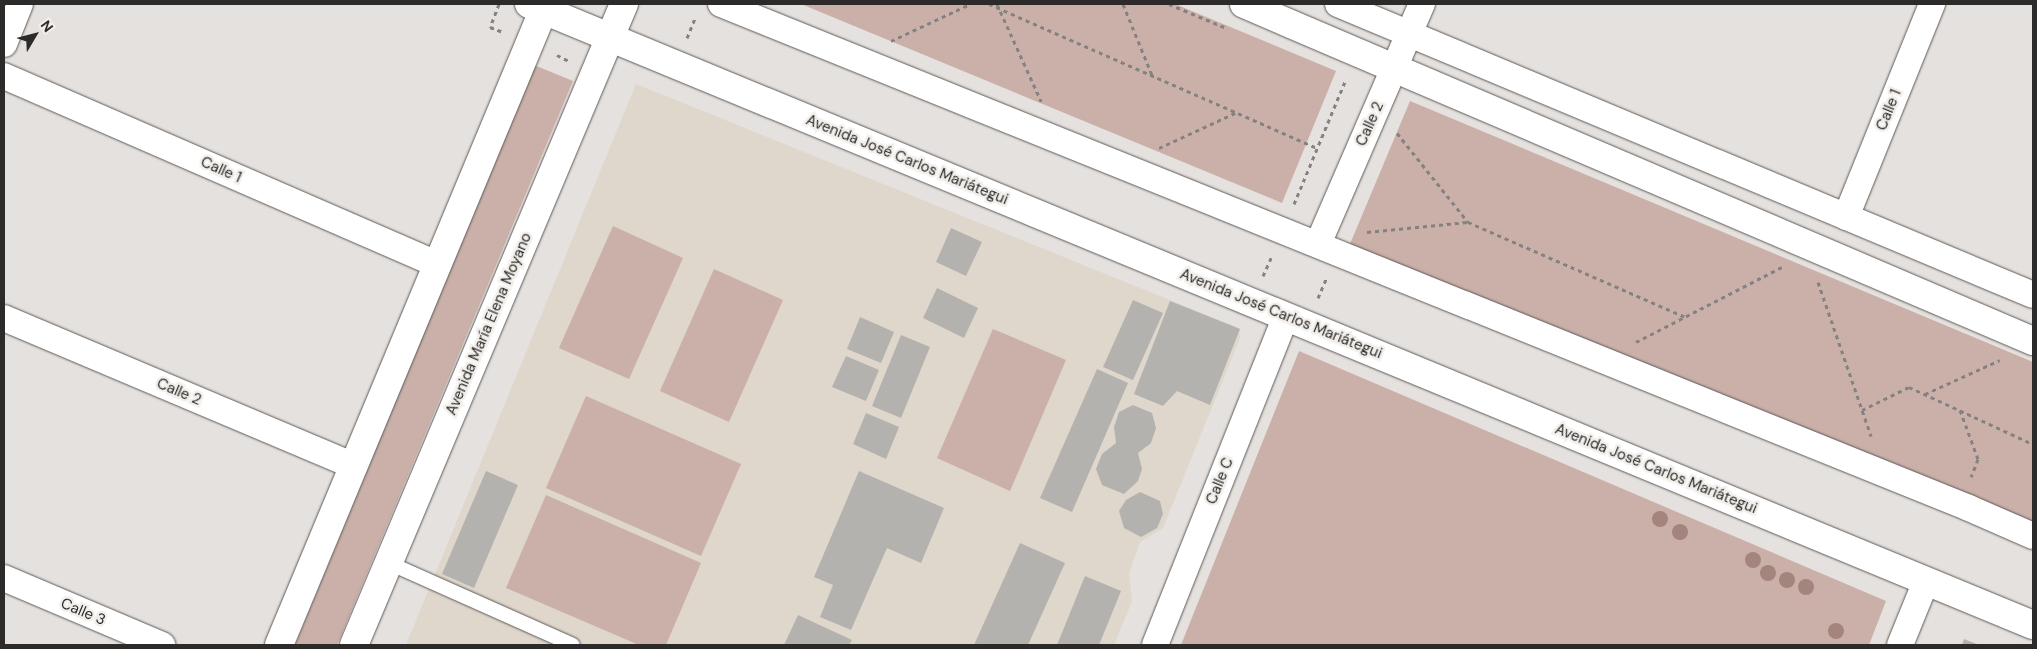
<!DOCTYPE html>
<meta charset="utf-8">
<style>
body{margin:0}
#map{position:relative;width:2037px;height:649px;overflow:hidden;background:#e5e1de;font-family:"DM Sans",sans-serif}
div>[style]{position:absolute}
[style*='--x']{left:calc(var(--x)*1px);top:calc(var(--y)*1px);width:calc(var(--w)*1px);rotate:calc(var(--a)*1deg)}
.built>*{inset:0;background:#dfd6cc}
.green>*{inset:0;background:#cbafa9}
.building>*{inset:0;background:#b4b2ae}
.path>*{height:3px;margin-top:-1.5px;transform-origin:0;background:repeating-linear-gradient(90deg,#848280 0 4px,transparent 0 8px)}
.roads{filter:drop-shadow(0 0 1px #5c5956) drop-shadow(0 0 1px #5c5956)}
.service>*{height:14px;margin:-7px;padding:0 7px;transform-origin:7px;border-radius:7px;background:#fff}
.minor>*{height:26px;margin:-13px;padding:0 13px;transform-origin:13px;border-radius:13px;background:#fff}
.tertiary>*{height:28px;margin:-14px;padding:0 14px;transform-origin:14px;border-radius:14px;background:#fff}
.trees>*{width:16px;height:16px;margin:-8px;border-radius:50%;background:#a4857e}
span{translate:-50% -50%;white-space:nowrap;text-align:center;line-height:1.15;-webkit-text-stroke:5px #f2efeb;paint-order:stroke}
.street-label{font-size:15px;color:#2c2b2a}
.frame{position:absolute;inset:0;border:5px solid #2c2b2a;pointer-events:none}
.north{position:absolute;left:10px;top:10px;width:50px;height:50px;-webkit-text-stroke:4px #f2efeb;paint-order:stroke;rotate:53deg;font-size:14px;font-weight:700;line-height:20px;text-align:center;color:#2c2b2a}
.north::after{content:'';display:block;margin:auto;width:18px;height:22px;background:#2c2b2a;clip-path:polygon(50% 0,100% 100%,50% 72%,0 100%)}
</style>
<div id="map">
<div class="built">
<i style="clip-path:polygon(636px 84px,1239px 328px,1240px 338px,1163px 528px,1140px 542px,1129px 573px,1132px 601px,1114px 645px,406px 645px)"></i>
</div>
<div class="green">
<i style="clip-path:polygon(801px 4px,1175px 4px,1336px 71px,1282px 203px)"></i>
<i style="clip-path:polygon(534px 65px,573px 81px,337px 645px,295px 645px)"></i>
<i style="clip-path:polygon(1410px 101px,2033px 362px,2033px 530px,1350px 244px)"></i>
<i style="clip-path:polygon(613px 226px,683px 258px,629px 379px,559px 348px)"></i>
<i style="clip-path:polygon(714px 269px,783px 300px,729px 422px,660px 391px)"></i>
<i style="clip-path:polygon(993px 329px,1066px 360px,1010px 491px,937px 458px)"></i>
<i style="clip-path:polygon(1299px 351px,1886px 601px,1869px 645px,1181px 645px)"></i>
<i style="clip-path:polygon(586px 396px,741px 464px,701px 556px,546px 488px)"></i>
<i style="clip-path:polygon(546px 495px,701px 563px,666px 645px,639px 645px,506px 588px)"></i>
</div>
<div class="building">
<i style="clip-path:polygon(951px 228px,982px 242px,966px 276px,936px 262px)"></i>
<i style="clip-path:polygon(937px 288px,978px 308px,964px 338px,923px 318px)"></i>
<i style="clip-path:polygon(1133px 300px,1163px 313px,1133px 380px,1103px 367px)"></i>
<i style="clip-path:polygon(1170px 301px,1240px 329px,1210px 405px,1177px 391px,1163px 406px,1134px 394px)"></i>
<i style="clip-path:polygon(860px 317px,894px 332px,881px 363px,847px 349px)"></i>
<i style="clip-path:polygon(901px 335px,930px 347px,901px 418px,872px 406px)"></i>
<i style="clip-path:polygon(846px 356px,879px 370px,866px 401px,832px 387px)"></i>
<i style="clip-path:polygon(1097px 369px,1128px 383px,1072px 512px,1040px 498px)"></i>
<i style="clip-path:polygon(1133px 405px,1152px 413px,1156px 428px,1151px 443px,1138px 453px,1142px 469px,1138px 481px,1124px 494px,1102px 485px,1096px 469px,1102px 454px,1116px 443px,1114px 427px,1119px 412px)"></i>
<i style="clip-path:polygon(866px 413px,899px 427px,886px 459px,853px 444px)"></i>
<i style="clip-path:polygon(486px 471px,518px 485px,474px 588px,442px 574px)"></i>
<i style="clip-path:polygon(859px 471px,944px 508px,921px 563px,887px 548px,851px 630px,820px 617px,833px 585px,814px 577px)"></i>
<i style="clip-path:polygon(1140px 492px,1160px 501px,1163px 514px,1157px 528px,1141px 537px,1124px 528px,1119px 511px,1126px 500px)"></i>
<i style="clip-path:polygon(1020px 543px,1065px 563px,1028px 645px,974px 645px)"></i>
<i style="clip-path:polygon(1085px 576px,1121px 591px,1099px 645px,1057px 645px)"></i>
<i style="clip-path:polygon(798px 615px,852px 640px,849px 645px,784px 645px)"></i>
<i style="clip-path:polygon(1964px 639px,1979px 645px,1962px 645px)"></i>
</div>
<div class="path">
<i style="--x:499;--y:4;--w:25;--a:111"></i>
<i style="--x:490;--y:27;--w:14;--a:21"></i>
<i style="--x:989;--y:4;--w:358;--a:23.7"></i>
<i style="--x:997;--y:4;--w:107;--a:65.6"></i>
<i style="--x:1123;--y:4;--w:77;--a:67.8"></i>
<i style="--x:1169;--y:4;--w:60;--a:22.7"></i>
<i style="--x:687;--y:38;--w:22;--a:-68"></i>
<i style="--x:891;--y:41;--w:87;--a:-25.1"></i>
<i style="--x:557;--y:55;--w:13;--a:27"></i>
<i style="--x:1397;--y:133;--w:114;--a:51.4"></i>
<i style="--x:1468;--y:222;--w:237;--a:23.6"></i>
<i style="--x:1159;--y:148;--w:84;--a:-24.7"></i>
<i style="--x:1294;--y:204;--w:135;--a:-67.4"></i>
<i style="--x:1367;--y:232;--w:101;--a:-5.7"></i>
<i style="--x:1263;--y:276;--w:20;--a:-66"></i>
<i style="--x:1818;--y:282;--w:163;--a:71"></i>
<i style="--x:1318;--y:298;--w:21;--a:-67"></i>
<i style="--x:1636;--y:342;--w:164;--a:-27.2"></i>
<i style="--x:1925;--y:394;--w:82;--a:-24.4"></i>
<i style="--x:1862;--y:410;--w:52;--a:-26.1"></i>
<i style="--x:1909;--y:387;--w:136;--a:24.7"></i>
<i style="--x:1960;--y:410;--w:52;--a:69.8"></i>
<i style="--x:1978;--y:459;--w:19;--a:111"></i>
</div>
<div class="roads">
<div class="service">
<i style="--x:389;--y:563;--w:201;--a:24"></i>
</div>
<div class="minor">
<i style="--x:721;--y:4;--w:1346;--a:21.99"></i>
<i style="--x:1969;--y:508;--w:70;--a:23.6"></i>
<i style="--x:1338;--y:4;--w:753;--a:22.72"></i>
<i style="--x:4;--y:44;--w:43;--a:-68.2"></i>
<i style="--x:4;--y:76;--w:473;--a:23.5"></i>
<i style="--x:1846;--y:217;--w:230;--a:-68"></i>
<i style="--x:1318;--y:244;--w:262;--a:-66.6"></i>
<i style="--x:4;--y:318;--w:380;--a:22.9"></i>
<i style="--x:4;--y:578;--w:172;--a:23"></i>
<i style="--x:1155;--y:645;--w:354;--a:-68.3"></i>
<i style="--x:1900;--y:645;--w:69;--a:-67.9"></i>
</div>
<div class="tertiary">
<i style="--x:529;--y:4;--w:1627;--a:22.44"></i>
<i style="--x:1244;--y:4;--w:858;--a:23.13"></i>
<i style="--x:279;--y:645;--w:694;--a:-67.39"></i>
<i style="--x:354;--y:645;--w:696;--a:-67.16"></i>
</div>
</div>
<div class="trees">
<i style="left:1660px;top:519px"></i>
<i style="left:1680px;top:532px"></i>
<i style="left:1753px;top:560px"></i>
<i style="left:1768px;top:573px"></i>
<i style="left:1787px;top:580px"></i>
<i style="left:1806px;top:587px"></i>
<i style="left:1836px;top:631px"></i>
</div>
<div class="street-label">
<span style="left:1889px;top:110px;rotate:-68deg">Calle 1</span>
<span style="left:1370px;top:124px;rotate:-66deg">Calle 2</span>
<span style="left:907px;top:160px;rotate:22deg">Avenida José Carlos Mariátegui</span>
<span style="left:221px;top:170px;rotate:24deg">Calle 1</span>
<span style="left:1281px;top:314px;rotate:22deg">Avenida José Carlos Mariátegui</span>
<span style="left:489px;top:324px;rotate:-67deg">Avenida María Elena Moyano</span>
<span style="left:179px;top:392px;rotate:23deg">Calle 2</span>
<span style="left:1656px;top:469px;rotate:22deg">Avenida José Carlos Mariátegui</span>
<span style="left:1220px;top:481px;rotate:-68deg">Calle C</span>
<span style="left:83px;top:612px;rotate:23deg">Calle 3</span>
</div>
<div class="frame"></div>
<div class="north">N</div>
</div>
